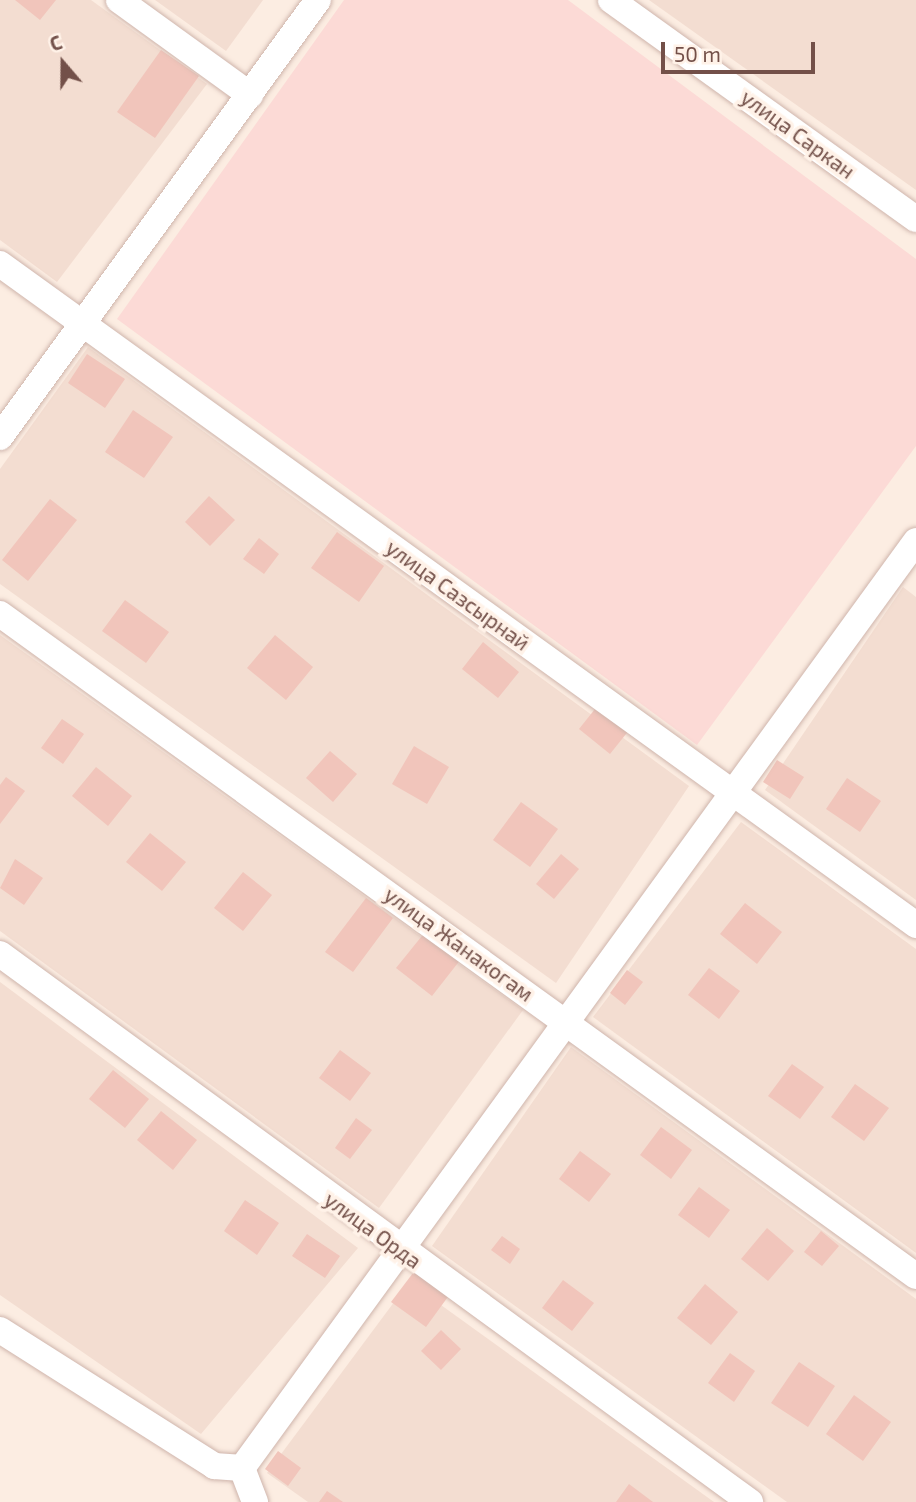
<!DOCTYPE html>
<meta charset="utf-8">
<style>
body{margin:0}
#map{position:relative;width:916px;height:1502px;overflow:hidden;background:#fcede2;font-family:"Exo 2",sans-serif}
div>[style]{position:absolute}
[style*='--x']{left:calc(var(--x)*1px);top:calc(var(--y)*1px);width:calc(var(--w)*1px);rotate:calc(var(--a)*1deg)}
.residential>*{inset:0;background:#f3ddd1}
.commercial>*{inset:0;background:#fcdad6}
.building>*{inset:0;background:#f1c5bb}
.roads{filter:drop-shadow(0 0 2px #cfb5ac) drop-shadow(0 0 2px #cfb5ac)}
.minor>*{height:26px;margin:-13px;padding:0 13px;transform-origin:13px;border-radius:13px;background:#fff}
span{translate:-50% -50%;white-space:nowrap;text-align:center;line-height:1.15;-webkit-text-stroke:7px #fff2e8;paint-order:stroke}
.street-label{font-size:21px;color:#735049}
.north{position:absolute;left:28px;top:28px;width:70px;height:70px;-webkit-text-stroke:5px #fff2e8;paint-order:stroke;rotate:340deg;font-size:19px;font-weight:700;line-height:28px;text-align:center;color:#735049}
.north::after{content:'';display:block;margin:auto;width:24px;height:32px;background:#735049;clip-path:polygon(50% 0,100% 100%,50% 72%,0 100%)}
.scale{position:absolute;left:661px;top:42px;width:154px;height:32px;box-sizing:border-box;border:4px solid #735049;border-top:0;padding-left:9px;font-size:21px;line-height:24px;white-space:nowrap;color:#735049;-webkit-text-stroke:5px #fff2e8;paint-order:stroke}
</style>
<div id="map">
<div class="residential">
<i style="clip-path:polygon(0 0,91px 0,207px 84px,57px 282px,0 240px)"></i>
<i style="clip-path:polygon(155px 0,263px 0,226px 51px)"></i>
<i style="clip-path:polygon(649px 0,916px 0,916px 190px)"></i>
<i style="clip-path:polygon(88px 347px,689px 786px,556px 983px,0 584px,0 469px)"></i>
<i style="clip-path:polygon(903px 587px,916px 597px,916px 900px,765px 790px)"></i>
<i style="clip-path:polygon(0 635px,523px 1010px,379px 1208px,0 931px)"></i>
<i style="clip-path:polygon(741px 822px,916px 949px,916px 1253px,593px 1017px)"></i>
<i style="clip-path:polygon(0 982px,358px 1248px,201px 1434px,0 1295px)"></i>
<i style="clip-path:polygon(571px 1047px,916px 1299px,916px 1502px,787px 1502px,432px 1246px)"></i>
<i style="clip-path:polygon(409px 1282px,714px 1502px,308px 1502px,267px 1473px)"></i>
</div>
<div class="commercial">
<i style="clip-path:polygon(344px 0,568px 0,916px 259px,916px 446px,697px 745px,117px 319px)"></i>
</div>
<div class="building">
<i style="clip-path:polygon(15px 0,56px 0,40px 20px)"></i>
<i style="clip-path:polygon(161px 50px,199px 76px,155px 138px,117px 112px)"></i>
<i style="clip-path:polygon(87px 354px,125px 379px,105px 408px,68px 383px)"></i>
<i style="clip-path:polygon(133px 410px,173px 437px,144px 478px,105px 452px)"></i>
<i style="clip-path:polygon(209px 496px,235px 520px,210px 546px,185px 522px)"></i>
<i style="clip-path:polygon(50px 499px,77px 520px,28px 581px,2px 560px)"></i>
<i style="clip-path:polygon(337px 532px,384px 566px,359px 602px,311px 568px)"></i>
<i style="clip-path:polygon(259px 538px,279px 554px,264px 574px,243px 559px)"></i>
<i style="clip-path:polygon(125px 600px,169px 632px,146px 663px,102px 631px)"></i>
<i style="clip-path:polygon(275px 635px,313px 667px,286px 700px,247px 668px)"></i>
<i style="clip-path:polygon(483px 642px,519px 672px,498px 698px,462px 669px)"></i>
<i style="clip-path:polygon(599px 704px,630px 729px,610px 754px,579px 729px)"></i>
<i style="clip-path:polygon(62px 719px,84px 734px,63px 764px,41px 748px)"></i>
<i style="clip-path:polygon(414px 746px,449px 767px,427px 804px,392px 784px)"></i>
<i style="clip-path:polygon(330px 751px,357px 774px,333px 802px,306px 778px)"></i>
<i style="clip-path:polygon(777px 760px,804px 777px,790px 799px,763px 782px)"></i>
<i style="clip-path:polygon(96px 767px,132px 796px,108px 826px,72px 796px)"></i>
<i style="clip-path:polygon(6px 777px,25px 791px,0 824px,0 785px)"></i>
<i style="clip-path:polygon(847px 778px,881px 801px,860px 832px,826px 809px)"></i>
<i style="clip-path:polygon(521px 802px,558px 829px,530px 867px,493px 840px)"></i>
<i style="clip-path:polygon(150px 833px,186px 862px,162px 891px,126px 862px)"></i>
<i style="clip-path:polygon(561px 854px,579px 869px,554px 899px,536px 884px)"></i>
<i style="clip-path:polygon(15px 859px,43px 878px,24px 905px,0 888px)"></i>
<i style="clip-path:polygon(243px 872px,272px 895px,243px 931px,214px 908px)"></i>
<i style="clip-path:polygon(366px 898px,393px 918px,353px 972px,325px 952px)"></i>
<i style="clip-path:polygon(745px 903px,782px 932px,757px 964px,720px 934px)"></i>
<i style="clip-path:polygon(426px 931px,461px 959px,432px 996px,396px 968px)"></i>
<i style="clip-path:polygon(709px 968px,740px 991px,719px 1019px,688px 995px)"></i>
<i style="clip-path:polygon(627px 970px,643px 982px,625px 1005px,610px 993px)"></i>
<i style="clip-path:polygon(340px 1050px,371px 1073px,350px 1101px,319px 1078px)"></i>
<i style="clip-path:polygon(792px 1064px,824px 1087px,800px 1119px,768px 1096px)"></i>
<i style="clip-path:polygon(113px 1070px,149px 1099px,125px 1128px,89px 1099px)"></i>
<i style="clip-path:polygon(855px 1084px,889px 1108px,864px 1141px,831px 1117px)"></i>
<i style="clip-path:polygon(161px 1111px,197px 1140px,173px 1170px,137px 1140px)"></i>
<i style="clip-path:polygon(356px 1118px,372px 1130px,350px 1159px,335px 1148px)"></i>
<i style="clip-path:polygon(661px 1127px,692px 1150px,671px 1179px,640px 1155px)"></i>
<i style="clip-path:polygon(580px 1151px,611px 1174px,589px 1202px,559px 1179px)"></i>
<i style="clip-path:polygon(699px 1187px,730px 1210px,709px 1238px,678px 1215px)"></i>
<i style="clip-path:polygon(245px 1200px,279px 1223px,257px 1255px,224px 1231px)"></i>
<i style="clip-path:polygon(767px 1228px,794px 1251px,768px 1281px,741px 1259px)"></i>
<i style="clip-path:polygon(821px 1231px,839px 1246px,822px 1266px,804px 1252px)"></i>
<i style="clip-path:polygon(307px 1234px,340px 1256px,325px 1278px,292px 1256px)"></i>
<i style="clip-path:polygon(502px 1236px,520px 1249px,510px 1264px,491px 1250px)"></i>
<i style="clip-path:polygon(416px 1269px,450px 1294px,426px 1327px,391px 1302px)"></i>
<i style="clip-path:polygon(563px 1280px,594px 1303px,572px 1331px,542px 1308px)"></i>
<i style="clip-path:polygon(705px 1284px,738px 1312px,711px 1345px,677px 1318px)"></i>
<i style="clip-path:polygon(441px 1330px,461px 1349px,441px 1370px,421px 1351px)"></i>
<i style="clip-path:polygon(730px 1353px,755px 1371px,734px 1402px,708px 1383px)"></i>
<i style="clip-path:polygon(799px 1362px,835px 1386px,808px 1427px,771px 1403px)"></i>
<i style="clip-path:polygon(854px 1395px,891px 1422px,863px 1461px,826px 1434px)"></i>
<i style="clip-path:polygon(278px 1451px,301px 1468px,288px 1486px,265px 1469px)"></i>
<i style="clip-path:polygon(629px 1484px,653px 1502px,616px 1502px)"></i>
<i style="clip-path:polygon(327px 1491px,343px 1502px,319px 1502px)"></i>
</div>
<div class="roads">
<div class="minor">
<i style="--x:119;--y:0;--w:162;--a:35.9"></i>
<i style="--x:611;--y:0;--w:375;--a:35.7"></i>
<i style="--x:0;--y:264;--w:1130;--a:35.81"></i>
<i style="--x:0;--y:437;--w:540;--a:-53.96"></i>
<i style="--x:0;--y:614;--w:1130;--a:35.86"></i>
<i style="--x:0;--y:954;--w:929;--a:36.15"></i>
<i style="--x:0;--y:1330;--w:254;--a:32.4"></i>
<i style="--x:214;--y:1466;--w:28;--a:4"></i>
<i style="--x:255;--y:1502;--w:36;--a:-111"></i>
<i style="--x:242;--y:1468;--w:1146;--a:-53.98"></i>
</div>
</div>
<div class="street-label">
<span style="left:798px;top:134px;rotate:36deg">улица Саркан</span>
<span style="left:458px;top:595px;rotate:36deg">улица Сазсырнай</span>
<span style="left:459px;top:944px;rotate:36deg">улица Жанакогам</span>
<span style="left:373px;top:1230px;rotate:36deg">улица Орда</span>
</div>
<div class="north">С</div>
<div class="scale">50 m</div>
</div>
